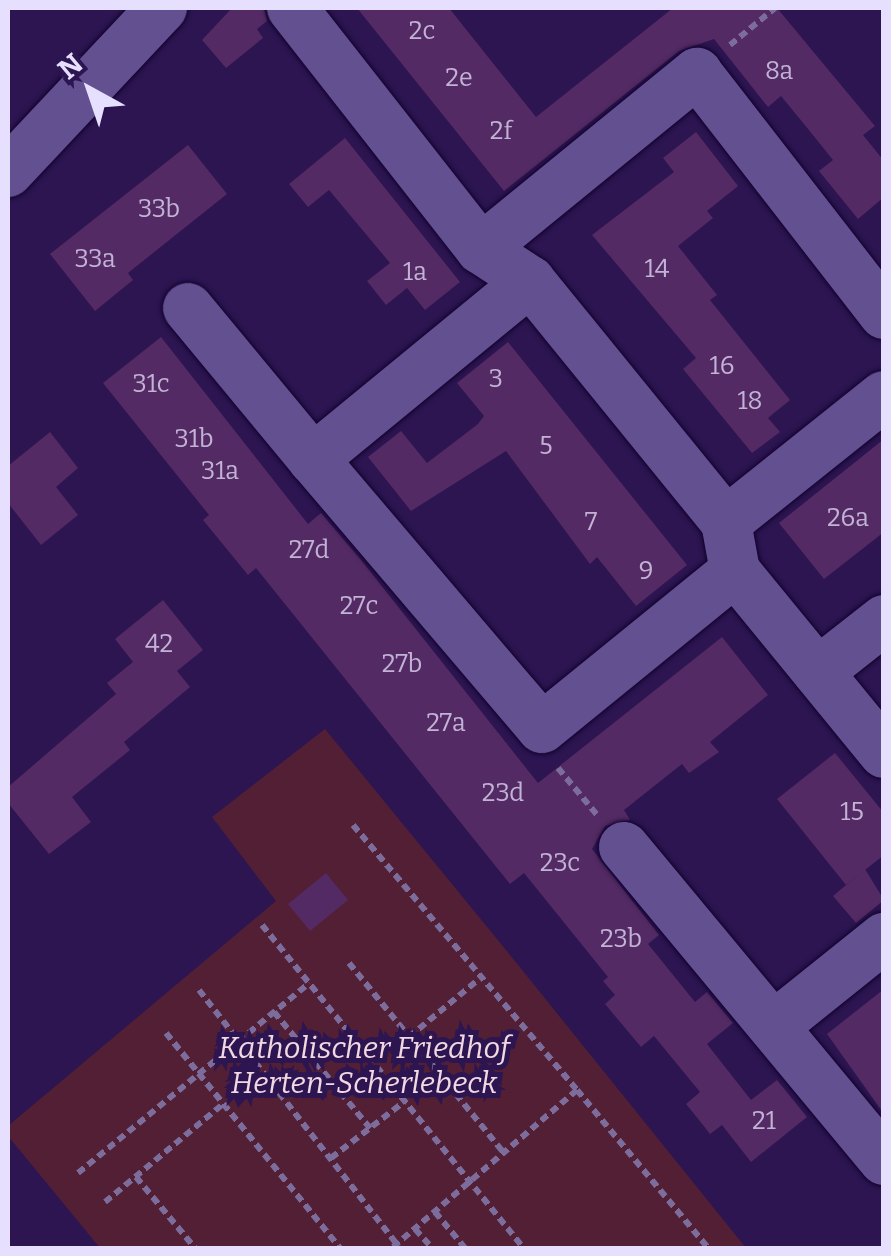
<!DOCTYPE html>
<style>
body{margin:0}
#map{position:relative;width:891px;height:1256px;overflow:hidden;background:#2c1551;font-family:Bitter,serif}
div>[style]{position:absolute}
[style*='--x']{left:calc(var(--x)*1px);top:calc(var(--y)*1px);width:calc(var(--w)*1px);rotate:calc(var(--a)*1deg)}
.green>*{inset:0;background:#531f35}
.building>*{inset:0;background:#532a63}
.path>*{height:6px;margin-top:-3px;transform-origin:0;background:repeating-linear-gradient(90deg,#7d6d9c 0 8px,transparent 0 13px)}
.roads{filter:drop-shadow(0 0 2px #13022d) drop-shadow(0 0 2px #13022d)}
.minor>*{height:50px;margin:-25px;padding:0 25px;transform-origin:25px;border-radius:25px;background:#635091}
span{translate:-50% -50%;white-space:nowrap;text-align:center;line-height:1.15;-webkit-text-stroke:10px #2c1551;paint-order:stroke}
.number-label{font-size:25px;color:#c1b2d6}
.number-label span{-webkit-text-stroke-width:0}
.park-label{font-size:30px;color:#f2d8e1;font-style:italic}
.frame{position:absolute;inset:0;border:10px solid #e6dffd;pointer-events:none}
.north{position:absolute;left:40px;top:40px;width:100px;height:100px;-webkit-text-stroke:8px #2c1551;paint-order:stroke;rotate:320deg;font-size:28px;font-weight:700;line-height:40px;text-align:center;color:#e6dffd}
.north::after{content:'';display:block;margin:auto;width:35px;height:45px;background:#e6dffd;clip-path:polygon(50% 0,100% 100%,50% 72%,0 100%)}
</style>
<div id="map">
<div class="green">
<i style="clip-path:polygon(325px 729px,506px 950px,746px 1248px,100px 1248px,8px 1136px,8px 1126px,276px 901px,212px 817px)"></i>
</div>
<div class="building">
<i style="clip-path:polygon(232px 8px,264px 8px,267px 21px,257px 29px,263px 38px,226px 68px,202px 40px)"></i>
<i style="clip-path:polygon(357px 8px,449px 8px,536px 117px,673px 8px,777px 8px,875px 126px,863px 135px,884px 161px,884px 197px,858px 219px,819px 171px,833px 160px,804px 124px,781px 96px,768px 107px,714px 39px,679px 51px,504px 191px)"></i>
<i style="clip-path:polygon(696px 132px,738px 186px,707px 211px,713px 218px,678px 246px,717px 295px,710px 300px,790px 400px,768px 418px,780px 432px,752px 453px,683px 369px,696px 358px,592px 235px,674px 172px,663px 158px)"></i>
<i style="clip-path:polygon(345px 138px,460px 282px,425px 310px,407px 288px,386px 305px,367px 281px,390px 263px,329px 190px,308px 207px,289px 184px)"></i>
<i style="clip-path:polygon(188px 145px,227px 194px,128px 273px,133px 280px,95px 311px,50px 254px)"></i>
<i style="clip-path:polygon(161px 337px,308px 524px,321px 513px,361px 560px,538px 783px,722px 637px,768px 695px,710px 742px,719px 752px,689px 773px,682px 764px,624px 810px,630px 820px,605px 826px,592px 849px,659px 935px,648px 944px,695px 1002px,707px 992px,733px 1023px,707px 1044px,751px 1100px,777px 1080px,807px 1117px,751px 1162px,722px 1125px,710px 1134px,699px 1120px,686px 1104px,700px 1092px,654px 1036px,641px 1047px,605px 1004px,615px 995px,603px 981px,608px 977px,524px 873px,510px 884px,256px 568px,248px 575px,203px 520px,209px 515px,103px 383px)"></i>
<i style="clip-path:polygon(508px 342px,687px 565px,636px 606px,597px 557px,590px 564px,506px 451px,411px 511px,368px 457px,401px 431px,427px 463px,478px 424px,484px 416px,457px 383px)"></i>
<i style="clip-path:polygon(50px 432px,78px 468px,56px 487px,78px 515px,41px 545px,8px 503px,8px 466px)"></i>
<i style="clip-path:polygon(884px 439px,884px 532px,824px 579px,779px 523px)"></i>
<i style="clip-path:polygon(163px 600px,203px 650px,177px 671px,190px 687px,124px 742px,130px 750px,72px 797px,91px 822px,49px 854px,8px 803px,8px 787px,116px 694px,107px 683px,133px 662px,115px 639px)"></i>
<i style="clip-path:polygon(835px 753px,884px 813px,884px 855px,846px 885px,777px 799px)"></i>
<i style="clip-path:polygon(865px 869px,884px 900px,856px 923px,833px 896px)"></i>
<i style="clip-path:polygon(326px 873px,348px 900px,310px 931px,288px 904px)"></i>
<i style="clip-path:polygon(884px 989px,884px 1114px,827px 1034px)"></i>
</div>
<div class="path">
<i style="--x:730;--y:45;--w:58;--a:-39.4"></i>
<i style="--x:558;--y:768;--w:62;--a:50.2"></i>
<i style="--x:353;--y:825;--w:347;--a:49.8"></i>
<i style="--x:577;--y:1090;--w:243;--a:139.5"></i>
<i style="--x:262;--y:925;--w:416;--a:51"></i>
<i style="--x:349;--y:963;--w:245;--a:50.8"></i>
<i style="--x:199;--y:990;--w:322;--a:52.1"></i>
<i style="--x:274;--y:1012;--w:151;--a:50.4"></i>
<i style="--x:166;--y:1033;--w:277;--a:51"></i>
<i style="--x:409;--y:1037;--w:89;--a:-39.6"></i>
<i style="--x:577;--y:1090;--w:205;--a:50.3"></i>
<i style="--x:331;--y:1158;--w:93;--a:-37.6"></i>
<i style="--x:78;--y:1173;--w:299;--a:-39.4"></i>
<i style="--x:136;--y:1177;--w:92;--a:50.3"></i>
<i style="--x:105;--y:1202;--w:153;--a:-39.7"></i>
<i style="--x:435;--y:1212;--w:47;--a:50.2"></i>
<i style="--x:415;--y:1229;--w:25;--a:48"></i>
</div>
<div class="roads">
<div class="minor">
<i style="--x:292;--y:8;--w:306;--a:51.9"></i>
<i style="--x:481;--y:249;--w:59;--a:33.1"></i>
<i style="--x:530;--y:281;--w:311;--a:50.9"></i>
<i style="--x:726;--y:522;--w:50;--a:79.6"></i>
<i style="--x:735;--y:571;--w:235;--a:50.7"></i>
<i style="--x:8;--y:172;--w:225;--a:-46.8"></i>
<i style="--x:481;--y:249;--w:279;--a:-39.2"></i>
<i style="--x:697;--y:73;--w:305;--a:52.2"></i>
<i style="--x:530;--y:281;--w:281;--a:140.6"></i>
<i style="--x:313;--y:459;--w:353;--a:49.6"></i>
<i style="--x:542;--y:728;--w:249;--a:-39.1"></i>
<i style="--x:188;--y:308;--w:196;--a:50.4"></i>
<i style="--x:726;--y:522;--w:202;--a:-38.6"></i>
<i style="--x:818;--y:672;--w:84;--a:-38.2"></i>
<i style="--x:624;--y:847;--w:407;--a:50.3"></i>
<i style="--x:774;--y:1026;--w:141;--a:-38.7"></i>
</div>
</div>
<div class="number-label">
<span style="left:422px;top:31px">2c</span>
<span style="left:779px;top:71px">8a</span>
<span style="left:459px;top:78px">2e</span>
<span style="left:501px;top:131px">2f</span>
<span style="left:159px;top:209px">33b</span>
<span style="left:95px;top:259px">33a</span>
<span style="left:657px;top:269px">14</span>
<span style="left:415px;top:272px">1a</span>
<span style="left:722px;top:366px">16</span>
<span style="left:496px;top:379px">3</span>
<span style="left:151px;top:384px">31c</span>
<span style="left:750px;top:401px">18</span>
<span style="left:194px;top:439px">31b</span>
<span style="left:546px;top:446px">5</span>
<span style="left:220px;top:471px">31a</span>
<span style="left:848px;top:518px">26a</span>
<span style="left:591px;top:522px">7</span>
<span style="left:309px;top:550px">27d</span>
<span style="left:646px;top:571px">9</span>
<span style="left:359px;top:606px">27c</span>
<span style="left:159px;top:644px">42</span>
<span style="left:402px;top:664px">27b</span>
<span style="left:446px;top:723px">27a</span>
<span style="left:503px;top:793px">23d</span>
<span style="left:852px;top:812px">15</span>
<span style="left:560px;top:863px">23c</span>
<span style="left:621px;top:939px">23b</span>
<span style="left:764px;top:1121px">21</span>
</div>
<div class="park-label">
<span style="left:364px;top:1065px">Katholischer Friedhof<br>Herten-Scherlebeck</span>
</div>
<div class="frame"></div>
<div class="north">N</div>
</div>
